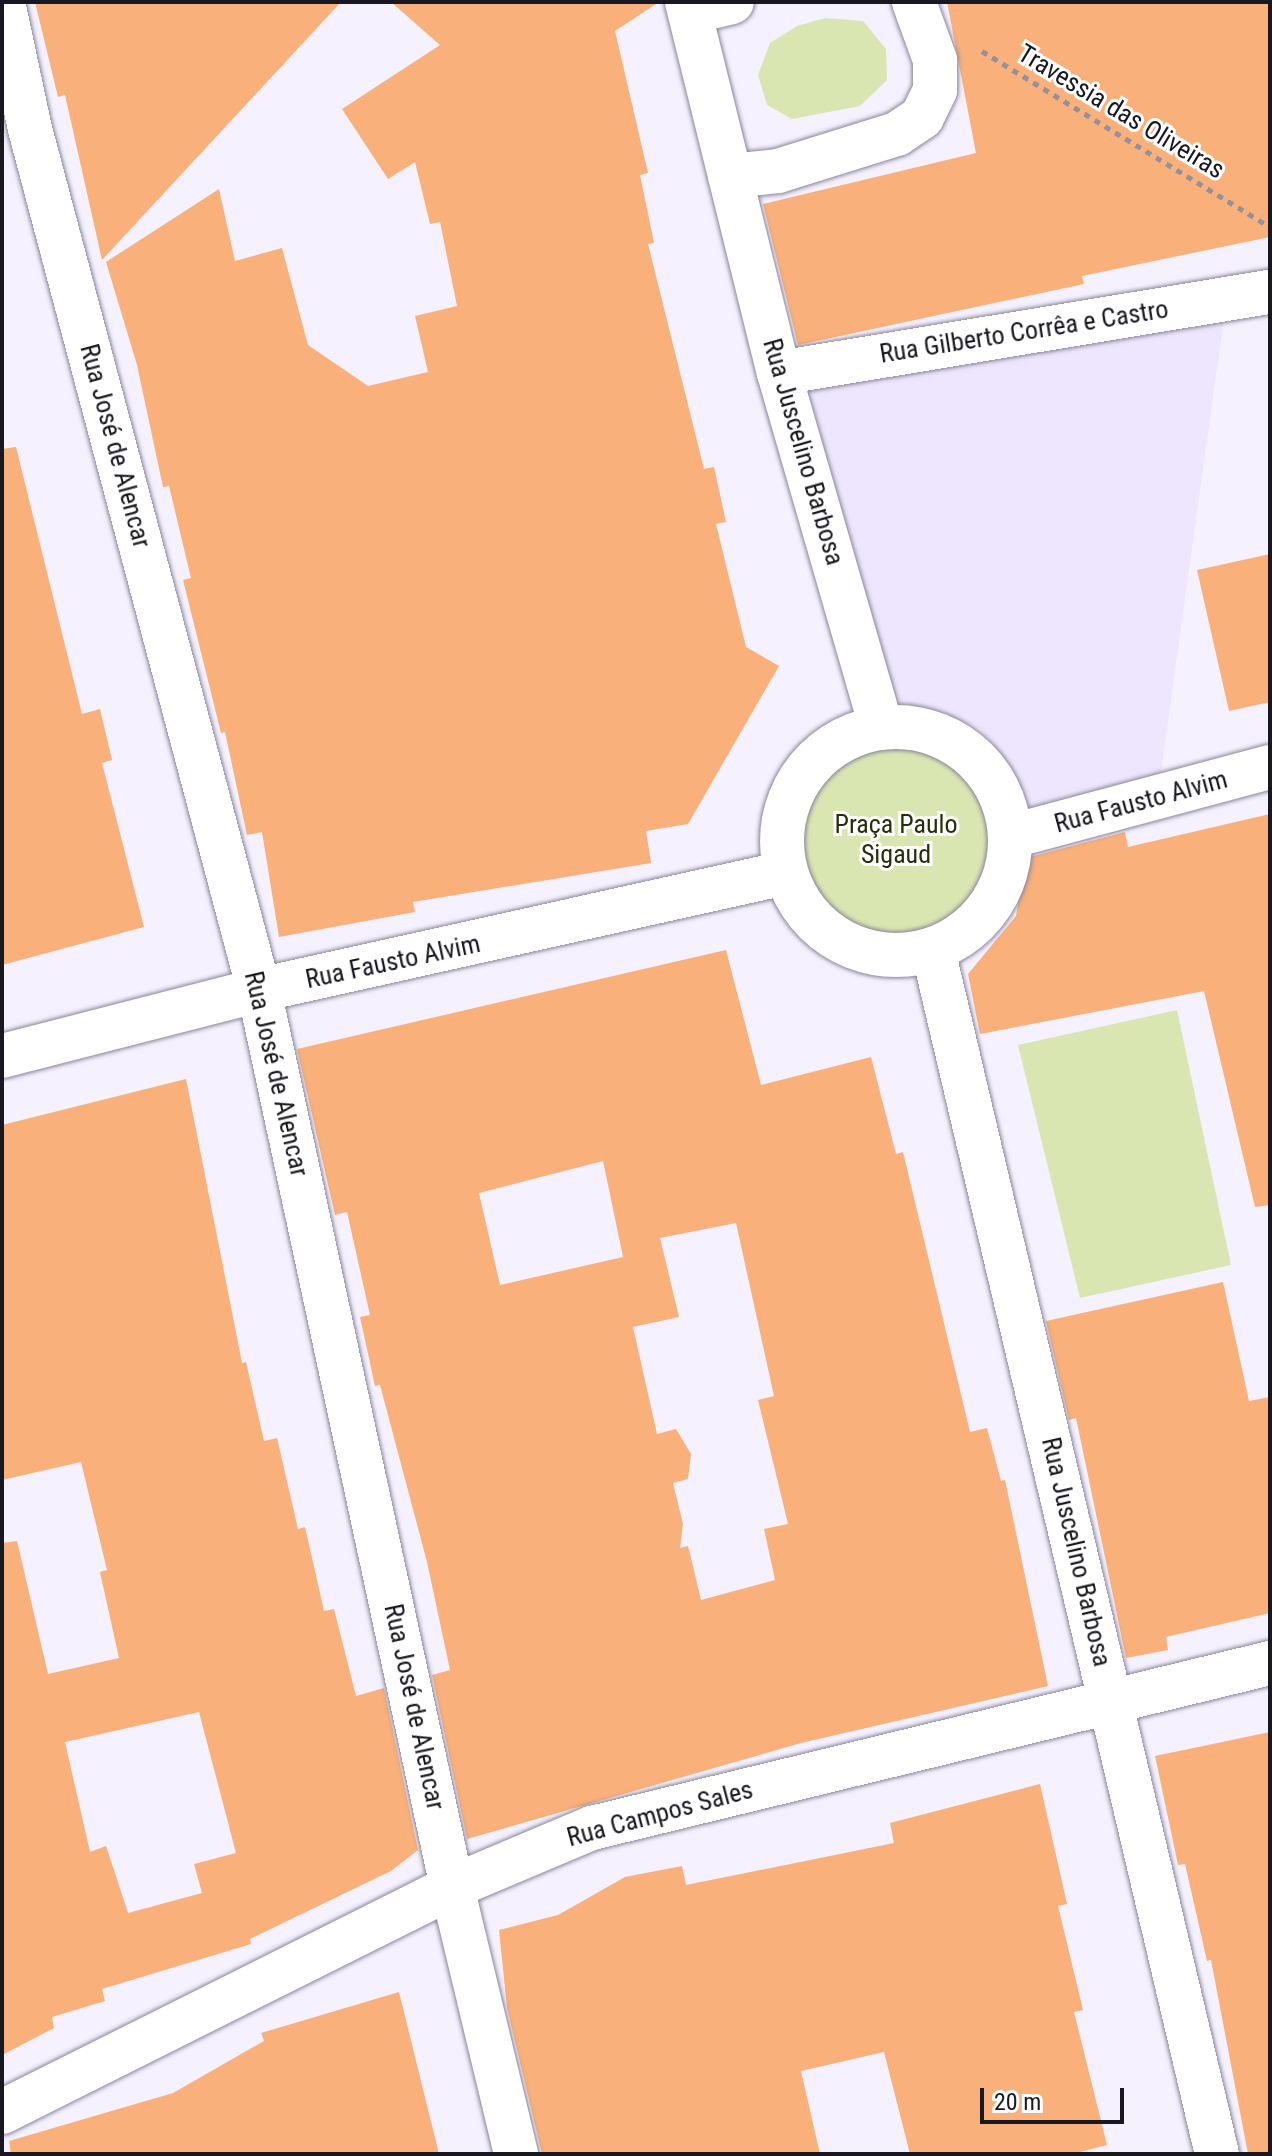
<!DOCTYPE html>
<meta charset="utf-8">
<style>
body{margin:0}
#map{position:relative;width:1272px;height:2156px;overflow:hidden;background:#f5f1ff;font-family:"Roboto Condensed",sans-serif}
div>[style]{position:absolute}
[style*='--x']{left:calc(var(--x)*1px);top:calc(var(--y)*1px);width:calc(var(--w)*1px);rotate:calc(var(--a)*1deg)}
.built>*{inset:0;background:#ede6fe}
.green>*{inset:0;background:#dae6b2}
.round{border-radius:50%}
.building>*{inset:0;background:#f9b07a}
.path>*{height:5px;margin-top:-2.5px;transform-origin:0;background:repeating-linear-gradient(90deg,#94919c 0 6px,transparent 0 12px)}
.roads{filter:drop-shadow(0 0 2px #8b8599) drop-shadow(0 0 2px #8b8599)}
.minor>*{height:44px;margin:-22px;padding:0 22px;transform-origin:22px;border-radius:22px;background:#fff}
.minor>.ring{margin:-22px;padding:0;box-sizing:content-box;background:none;border:44px solid #fff;border-radius:50%}
span{translate:-50% -50%;white-space:nowrap;text-align:center;line-height:1.15;-webkit-text-stroke:6px #fff;paint-order:stroke}
.street-label{font-size:26px;color:#19171f}
.park-label{font-size:26px;color:#272d08}
.frame{position:absolute;inset:0;border:4px solid #19171f;pointer-events:none}
.scale{position:absolute;left:980px;top:2088px;width:144px;height:36px;box-sizing:border-box;border:4px solid #19171f;border-top:0;padding-left:10px;font-size:24px;line-height:28px;white-space:nowrap;color:#19171f;-webkit-text-stroke:6px #fff;paint-order:stroke}
</style>
<div id="map">
<div class="built">
<i style="clip-path:polygon(1224px 317px,1160px 779px,1025px 816px,1013px 768px,979px 728px,937px 711px,892px 709px,804px 388px)"></i>
</div>
<div class="green">
<i style="clip-path:polygon(825px 18px,863px 21px,886px 49px,887px 80px,860px 106px,792px 119px,767px 105px,758px 75px,770px 43px,797px 26px)"></i>
<i class="round" style="left:799px;top:743px;width:194px;height:194px"></i>
<i style="clip-path:polygon(1177px 1010px,1231px 1265px,1080px 1298px,1018px 1045px)"></i>
</div>
<div class="building">
<i style="clip-path:polygon(35px 2px,341px 2px,102px 260px,65px 95px,58px 97px)"></i>
<i style="clip-path:polygon(391px 2px,659px 2px,615px 31px,648px 173px,640px 175px,654px 243px,648px 244px,704px 469px,714px 467px,726px 522px,716px 524px,746px 647px,779px 666px,688px 824px,646px 831px,651px 863px,413px 902px,415px 912px,279px 937px,262px 832px,247px 835px,225px 732px,221px 733px,183px 580px,191px 578px,169px 486px,163px 487px,137px 365px,106px 262px,219px 189px,235px 261px,282px 248px,308px 345px,368px 386px,428px 372px,415px 316px,457px 306px,440px 222px,430px 224px,415px 162px,388px 179px,342px 109px,440px 45px)"></i>
<i style="clip-path:polygon(947px 2px,1270px 2px,1270px 237px,1082px 276px,1084px 284px,798px 345px,763px 204px,976px 153px)"></i>
<i style="clip-path:polygon(16px 447px,82px 714px,100px 709px,112px 760px,102px 763px,144px 927px,2px 965px,2px 449px)"></i>
<i style="clip-path:polygon(1270px 554px,1270px 702px,1229px 711px,1197px 570px)"></i>
<i style="clip-path:polygon(1270px 814px,1270px 1205px,1255px 1207px,1204px 991px,980px 1034px,968px 974px,1016px 916px,1026px 858px,1125px 832px,1128px 847px)"></i>
<i style="clip-path:polygon(evenodd,726px 950px,761px 1085px,871px 1057px,896px 1154px,903px 1152px,970px 1432px,987px 1428px,1001px 1481px,1005px 1480px,1048px 1686px,801px 1743px,467px 1839px,432px 1675px,450px 1670px,427px 1562px,380px 1385px,375px 1386px,360px 1317px,370px 1315px,347px 1212px,335px 1215px,297px 1049px,726px 950px,603px 1161px,623px 1257px,500px 1285px,479px 1193px,603px 1161px,726px 950px,736px 1223px,774px 1396px,758px 1400px,788px 1524px,764px 1529px,775px 1580px,701px 1600px,688px 1546px,680px 1548px,683px 1524px,673px 1483px,688px 1479px,691px 1454px,676px 1429px,657px 1434px,633px 1327px,679px 1317px,660px 1238px,736px 1223px)"></i>
<i style="clip-path:polygon(evenodd,186px 1079px,242px 1363px,246px 1362px,264px 1441px,277px 1438px,298px 1529px,305px 1527px,324px 1611px,334px 1609px,356px 1696px,384px 1688px,418px 1850px,391px 1871px,250px 1939px,251px 1944px,102px 1989px,105px 2001px,52px 2017px,54px 2028px,2px 2055px,2px 1543px,17px 1541px,48px 1674px,119px 1658px,100px 1572px,107px 1570px,81px 1462px,2px 1480px,2px 1125px,186px 1079px,199px 1712px,236px 1853px,194px 1864px,202px 1893px,128px 1913px,106px 1846px,90px 1852px,65px 1742px,199px 1712px)"></i>
<i style="clip-path:polygon(1223px 1282px,1249px 1401px,1270px 1397px,1270px 1613px,1166px 1637px,1168px 1650px,1126px 1658px,1076px 1418px,1069px 1420px,1046px 1321px)"></i>
<i style="clip-path:polygon(1270px 1732px,1270px 2154px,1248px 2154px,1211px 1960px,1207px 1961px,1185px 1864px,1178px 1865px,1155px 1756px)"></i>
<i style="clip-path:polygon(1040px 1784px,1067px 1904px,1058px 1906px,1083px 2010px,1074px 2012px,1107px 2145px,1072px 2154px,910px 2154px,884px 2052px,801px 2071px,820px 2154px,542px 2154px,507px 2008px,499px 1930px,558px 1915px,625px 1877px,682px 1866px,686px 1885px,894px 1843px,890px 1823px)"></i>
<i style="clip-path:polygon(399px 1992px,439px 2154px,11px 2154px,9px 2141px,173px 2093px,264px 2041px,261px 2033px)"></i>
</div>
<div class="path">
<i style="--x:982;--y:51;--w:338;--a:31.4"></i>
</div>
<div class="roads">
<div class="minor">
<i style="--x:3;--y:2;--w:130;--a:78"></i>
<i style="--x:30;--y:129;--w:891;--a:75.11"></i>
<i style="--x:259;--y:990;--w:918;--a:77.86"></i>
<i style="--x:452;--y:1887;--w:275;--a:76.5"></i>
<i style="--x:687;--y:2;--w:382;--a:76.1"></i>
<i style="--x:779;--y:373;--w:368;--a:73.9"></i>
<i style="--x:690;--y:12;--w:43;--a:-13.4"></i>
<i style="--x:730;--y:176;--w:48;--a:-5.9"></i>
<i style="--x:778;--y:171;--w:125;--a:-17.3"></i>
<i style="--x:897;--y:134;--w:30;--a:-34"></i>
<i style="--x:922;--y:117;--w:30;--a:-64"></i>
<i style="--x:935;--y:90;--w:30;--a:-90"></i>
<i style="--x:935;--y:60;--w:62;--a:-109.9"></i>
<i style="--x:779;--y:373;--w:498;--a:-9.4"></i>
<i class="ring" style="left:782px;top:727px;width:184px;height:184px"></i>
<i style="--x:1012;--y:836;--w:267;--a:-15"></i>
<i style="--x:933;--y:950;--w:1237;--a:76.73"></i>
<i style="--x:2;--y:1056;--w:265;--a:-14.4"></i>
<i style="--x:259;--y:990;--w:539;--a:-12.54"></i>
<i style="--x:2;--y:2112;--w:503;--a:-26.57"></i>
<i style="--x:452;--y:1887;--w:152;--a:-22.9"></i>
<i style="--x:592;--y:1828;--w:698;--a:-13.68"></i>
</div>
</div>
<div class="street-label">
<span style="left:1121px;top:112px;rotate:31deg">Travessia das Oliveiras</span>
<span style="left:1024px;top:332px;rotate:-9deg">Rua Gilberto Corrêa e Castro</span>
<span style="left:115px;top:446px;rotate:75deg">Rua José de Alencar</span>
<span style="left:803px;top:452px;rotate:74deg">Rua Juscelino Barbosa</span>
<span style="left:1141px;top:802px;rotate:-15deg">Rua Fausto Alvim</span>
<span style="left:393px;top:962px;rotate:-12deg">Rua Fausto Alvim</span>
<span style="left:276px;top:1074px;rotate:77deg">Rua José de Alencar</span>
<span style="left:1076px;top:1552px;rotate:77deg">Rua Juscelino Barbosa</span>
<span style="left:414px;top:1707px;rotate:78deg">Rua José de Alencar</span>
<span style="left:660px;top:1814px;rotate:-15deg">Rua Campos Sales</span>
</div>
<div class="park-label">
<span style="left:896px;top:840px">Praça Paulo<br>Sigaud</span>
</div>
<div class="frame"></div>
<div class="scale">20 m</div>
</div>
